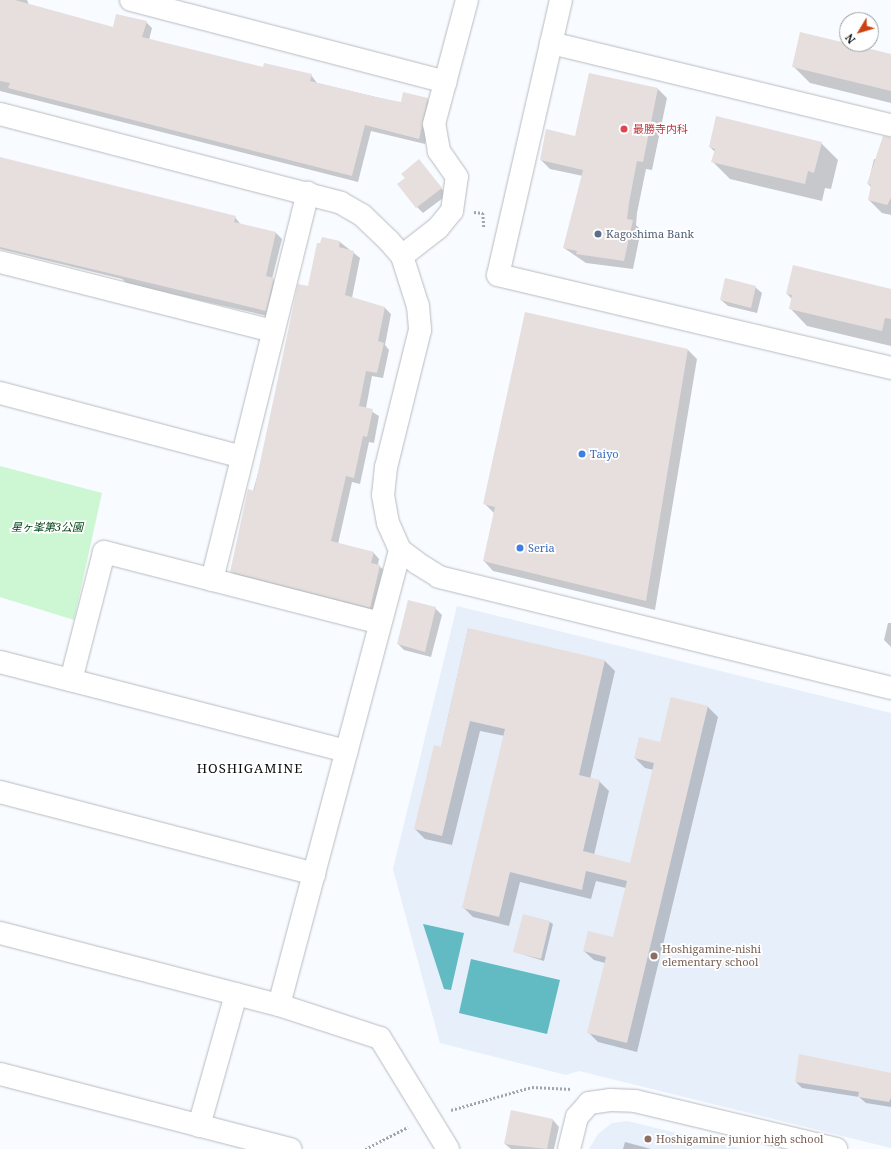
<!DOCTYPE html>
<meta charset="utf-8">
<style>
body{margin:0}
#map{position:relative;width:891px;height:1149px;overflow:hidden;background:#f8fbff;font-family:"Noto Serif","Noto Sans JP",serif}
div>[style]{position:absolute}
[style*='--x']{left:calc(var(--x)*1px);top:calc(var(--y)*1px);width:calc(var(--w)*1px);rotate:calc(var(--a)*1deg)}
.built>*{inset:0;background:#e7effa}
.green>*{inset:0;background:#cdf6d3}
.water>*{inset:0;background:#62bac3}
.shadow>*{inset:0;background:#0003}
.building>*{inset:0;background:#e6dfde}
.path>*{height:2.5px;margin-top:-1.25px;transform-origin:0;background:repeating-linear-gradient(90deg,#a3a6a9 0 2px,transparent 0 4px)}
.roads{filter:drop-shadow(0 0 1px #b7bbbf) drop-shadow(0 0 1px #b7bbbf)}
.minor>*{height:22px;margin:-11px;padding:0 11px;transform-origin:11px;border-radius:11px;background:#fff}
.dots>*{width:11px;height:11px;translate:-50% -50%;box-sizing:border-box;border:2px solid #fff;border-radius:50%}
span{translate:-50% -50%;white-space:nowrap;text-align:center;line-height:1.15;-webkit-text-stroke:3.5px #fff;paint-order:stroke}
.health-label{font-size:11px;color:#be3a42}
.left{translate:0 -50%;text-align:left}
.service-label{font-size:11px;color:#4e5e75}
.shop-label{font-size:11px;color:#366cbe}
.park-label{font-size:11px;color:#05451a;font-style:italic}
.education-label{font-size:11px;color:#785e54}
.quarter-label{font-size:13px;color:#0b0c0e;letter-spacing:1px}
.north{position:absolute;left:839px;top:12px;width:40px;height:40px;box-sizing:border-box;background:#fff;border:1px solid #9d9e9f;border-radius:50%;rotate:232deg;font-size:11px;font-weight:700;line-height:16px;text-align:center;color:#0b0c0e}
.north::after{content:'';display:block;margin:auto;width:14px;height:18px;background:#ca4210;clip-path:polygon(50% 0,100% 100%,50% 72%,0 100%)}
</style>
<div id="map">
<div class="built">
<i style="clip-path:polygon(457px 606px,891px 713px,891px 1148px,579px 1071px,566px 1075px,440px 1043px,393px 869px)"></i>
<i style="clip-path:polygon(627px 1121px,742px 1149px,589px 1149px,598px 1134px,612px 1123px)"></i>
</div>
<div class="green">
<i style="clip-path:polygon(0 466px,102px 493px,74px 620px,0 597px)"></i>
</div>
<div class="water">
<i style="clip-path:polygon(423px 924px,464px 933px,451px 990px,444px 989px)"></i>
<i style="clip-path:polygon(471px 959px,560px 980px,547px 1034px,459px 1013px)"></i>
</div>
<div class="shadow">
<i style="clip-path:polygon(0 0,27px 0,29px 5px,114px 28px,146px 22px,152px 28px,149px 40px,264px 68px,311px 75px,317px 83px,401px 103px,427px 99px,433px 105px,425px 144px,371px 131px,358px 182px,0 91px)"></i>
<i style="clip-path:polygon(891px 55px,891px 103px,810px 83px,793px 66px)"></i>
<i style="clip-path:polygon(658px 89px,667px 98px,652px 170px,646px 169px,637px 213px,636px 225px,641px 230px,633px 269px,586px 263px,564px 248px,583px 176px,550px 169px,541px 160px)"></i>
<i style="clip-path:polygon(821px 143px,838px 160px,831px 189px,825px 188px,822px 201px,730px 179px,712px 161px,715px 152px,710px 147px)"></i>
<i style="clip-path:polygon(874px 159px,891px 163px,891px 215px,882px 213px,869px 200px,872px 188px,868px 184px)"></i>
<i style="clip-path:polygon(0 161px,235px 217px,241px 225px,276px 233px,282px 239px,272px 279px,280px 285px,272px 317px,128px 284px,122px 279px,0 249px)"></i>
<i style="clip-path:polygon(419px 161px,447px 195px,423px 213px,417px 207px,406px 178px)"></i>
<i style="clip-path:polygon(323px 238px,340px 242px,360px 258px,352px 298px,385px 308px,391px 314px,385px 345px,389px 350px,383px 378px,372px 376px,366px 408px,379px 416px,374px 443px,369px 442px,360px 484px,352px 482px,338px 544px,373px 552px,379px 559px,378px 565px,386px 572px,376px 613px,238px 578px,231px 571px)"></i>
<i style="clip-path:polygon(755px 287px,762px 293px,757px 313px,728px 306px,721px 300px)"></i>
<i style="clip-path:polygon(891px 290px,891px 346px,807px 326px,790px 308px,792px 299px,787px 294px)"></i>
<i style="clip-path:polygon(688px 350px,697px 359px,655px 610px,493px 571px,484px 561px,494px 513px,485px 504px)"></i>
<i style="clip-path:polygon(435px 608px,442px 615px,431px 657px,404px 650px,398px 644px)"></i>
<i style="clip-path:polygon(888px 623px,891px 623px,891px 647px,884px 640px)"></i>
<i style="clip-path:polygon(468px 629px,605px 661px,615px 671px,590px 779px,599px 781px,609px 791px,594px 855px,631px 864px,654px 770px,645px 768px,635px 758px,661px 743px,671px 698px,708px 707px,718px 717px,637px 1052px,598px 1042px,588px 1032px,605px 963px,594px 960px,584px 951px,614px 938px,626px 888px,596px 881px,591px 899px,520px 882px,509px 926px,473px 917px,463px 907px,505px 736px,480px 731px,452px 845px,425px 839px,415px 829px,441px 748px)"></i>
<i style="clip-path:polygon(550px 922px,553px 924px,544px 961px,515px 952px)"></i>
<i style="clip-path:polygon(891px 1074px,891px 1107px,866px 1103px,859px 1097px,802px 1088px,796px 1082px)"></i>
<i style="clip-path:polygon(553px 1120px,559px 1127px,554px 1149px,511px 1149px,505px 1144px)"></i>
<i style="clip-path:polygon(625px 1142px,651px 1149px,623px 1149px)"></i>
</div>
<div class="building">
<i style="clip-path:polygon(0 0,15px 0,113px 27px,116px 14px,147px 21px,142px 37px,263px 67px,264px 63px,312px 74px,310px 81px,380px 98px,401px 102px,403px 92px,428px 98px,419px 139px,365px 125px,352px 176px,8px 88px,10px 83px,0 81px)"></i>
<i style="clip-path:polygon(800px 32px,891px 54px,891px 91px,792px 67px)"></i>
<i style="clip-path:polygon(589px 73px,658px 88px,643px 162px,637px 161px,629px 203px,627px 219px,633px 220px,624px 261px,576px 254px,577px 251px,563px 248px,583px 170px,540px 160px,546px 129px,575px 136px)"></i>
<i style="clip-path:polygon(716px 116px,822px 142px,814px 173px,808px 171px,805px 184px,711px 162px,715px 149px,709px 147px)"></i>
<i style="clip-path:polygon(883px 136px,891px 137px,891px 198px,887px 205px,868px 200px,871px 185px,867px 184px)"></i>
<i style="clip-path:polygon(0 157px,236px 216px,234px 222px,276px 232px,266px 276px,274px 278px,266px 311px,0 247px)"></i>
<i style="clip-path:polygon(419px 159px,442px 188px,416px 208px,397px 184px,405px 178px,401px 174px)"></i>
<i style="clip-path:polygon(322px 237px,340px 241px,339px 247px,354px 251px,345px 295px,385px 307px,378px 341px,384px 343px,377px 373px,366px 371px,359px 406px,373px 409px,367px 437px,363px 436px,354px 478px,346px 476px,331px 541px,374px 552px,371px 563px,380px 565px,370px 608px,230px 572px,248px 489px,254px 491px,298px 284px,308px 286px,317px 243px,320px 243px)"></i>
<i style="clip-path:polygon(793px 265px,891px 289px,891px 319px,885px 318px,882px 331px,789px 309px,792px 295px,786px 294px)"></i>
<i style="clip-path:polygon(725px 278px,756px 286px,751px 308px,720px 300px)"></i>
<i style="clip-path:polygon(525px 312px,688px 349px,646px 601px,483px 561px,495px 507px,483px 504px)"></i>
<i style="clip-path:polygon(408px 600px,436px 607px,425px 652px,397px 644px)"></i>
<i style="clip-path:polygon(468px 628px,605px 660px,579px 775px,600px 780px,583px 851px,630px 863px,654px 763px,634px 758px,639px 737px,660px 742px,671px 697px,708px 706px,627px 1043px,587px 1033px,606px 957px,583px 951px,588px 931px,613px 937px,627px 881px,586px 871px,582px 890px,510px 872px,499px 917px,462px 908px,505px 729px,470px 721px,442px 836px,414px 829px,434px 745px,441px 747px)"></i>
<i style="clip-path:polygon(523px 914px,550px 921px,541px 959px,513px 952px)"></i>
<i style="clip-path:polygon(799px 1054px,891px 1073px,891px 1098px,889px 1102px,858px 1097px,859px 1092px,795px 1082px)"></i>
<i style="clip-path:polygon(511px 1110px,553px 1119px,547px 1149px,504px 1144px)"></i>
</div>
<div class="path">
<i style="--x:474;--y:212;--w:9;--a:6"></i>
<i style="--x:483;--y:213;--w:14;--a:86"></i>
<i style="--x:451;--y:1110;--w:84;--a:-15.9"></i>
<i style="--x:532;--y:1087;--w:40;--a:2.9"></i>
<i style="--x:365;--y:1149;--w:48;--a:-27.1"></i>
</div>
<div class="roads">
<div class="minor">
<i style="--x:131;--y:0;--w:325;--a:14.6"></i>
<i style="--x:561;--y:0;--w:282;--a:102.9"></i>
<i style="--x:498;--y:275;--w:404;--a:13.3"></i>
<i style="--x:551;--y:43;--w:350;--a:13.6"></i>
<i style="--x:0;--y:114;--w:352;--a:14.6"></i>
<i style="--x:341;--y:203;--w:24;--a:30"></i>
<i style="--x:362;--y:215;--w:37;--a:44"></i>
<i style="--x:389;--y:241;--w:20;--a:49"></i>
<i style="--x:402;--y:256;--w:52;--a:72.3"></i>
<i style="--x:418;--y:306;--w:24;--a:85"></i>
<i style="--x:420;--y:330;--w:141;--a:103.9"></i>
<i style="--x:386;--y:467;--w:28;--a:96"></i>
<i style="--x:383;--y:495;--w:28;--a:80"></i>
<i style="--x:388;--y:523;--w:30;--a:66"></i>
<i style="--x:400;--y:550;--w:21;--a:37"></i>
<i style="--x:417;--y:563;--w:26;--a:32"></i>
<i style="--x:439;--y:577;--w:465;--a:13.8"></i>
<i style="--x:402;--y:256;--w:46;--a:-37.9"></i>
<i style="--x:438;--y:228;--w:22;--a:-51"></i>
<i style="--x:452;--y:211;--w:34;--a:-82"></i>
<i style="--x:457;--y:177;--w:32;--a:-125"></i>
<i style="--x:439;--y:151;--w:27;--a:-100"></i>
<i style="--x:434;--y:124;--w:128;--a:-75.1"></i>
<i style="--x:0;--y:262;--w:282;--a:14.2"></i>
<i style="--x:0;--y:393;--w:250;--a:14.8"></i>
<i style="--x:212;--y:580;--w:399;--a:-76.1"></i>
<i style="--x:0;--y:662;--w:358;--a:14.4"></i>
<i style="--x:71;--y:680;--w:132;--a:-75.5"></i>
<i style="--x:104;--y:552;--w:285;--a:14.4"></i>
<i style="--x:0;--y:792;--w:325;--a:14.6"></i>
<i style="--x:0;--y:933;--w:288;--a:14.5"></i>
<i style="--x:279;--y:1005;--w:106;--a:18.1"></i>
<i style="--x:380;--y:1038;--w:130;--a:58.5"></i>
<i style="--x:279;--y:1005;--w:471;--a:-75.1"></i>
<i style="--x:0;--y:1074;--w:300;--a:14.5"></i>
<i style="--x:199;--y:1126;--w:137;--a:-74.3"></i>
<i style="--x:569;--y:1149;--w:33;--a:-76"></i>
<i style="--x:577;--y:1117;--w:18;--a:-49"></i>
<i style="--x:589;--y:1103;--w:21;--a:-8"></i>
<i style="--x:610;--y:1100;--w:25;--a:2"></i>
<i style="--x:635;--y:1101;--w:207;--a:13.4"></i>
</div>
</div>
<div class="dots">
<i style="left:624px;top:129px;background:#e0444e"></i>
<i style="left:598px;top:234px;background:#5c6f8a"></i>
<i style="left:582px;top:454px;background:#3f7fe0"></i>
<i style="left:520px;top:548px;background:#3f7fe0"></i>
<i style="left:654px;top:956px;background:#8d6e63"></i>
<i style="left:648px;top:1139px;background:#8d6e63"></i>
</div>
<div class="health-label">
<span class="left" style="left:633px;top:129px">最勝寺内科</span>
</div>
<div class="service-label">
<span class="left" style="left:606px;top:234px">Kagoshima Bank</span>
</div>
<div class="shop-label">
<span class="left" style="left:590px;top:454px">Taiyo</span>
<span class="left" style="left:528px;top:548px">Seria</span>
</div>
<div class="park-label">
<span style="left:47px;top:527px">星ヶ峯第3公園</span>
</div>
<div class="education-label">
<span class="left" style="left:662px;top:956px">Hoshigamine-nishi<br>elementary school</span>
<span class="left" style="left:656px;top:1139px">Hoshigamine junior high school</span>
</div>
<div class="quarter-label">
<span style="left:250px;top:768px">HOSHIGAMINE</span>
</div>
<div class="north">N</div>
</div>
